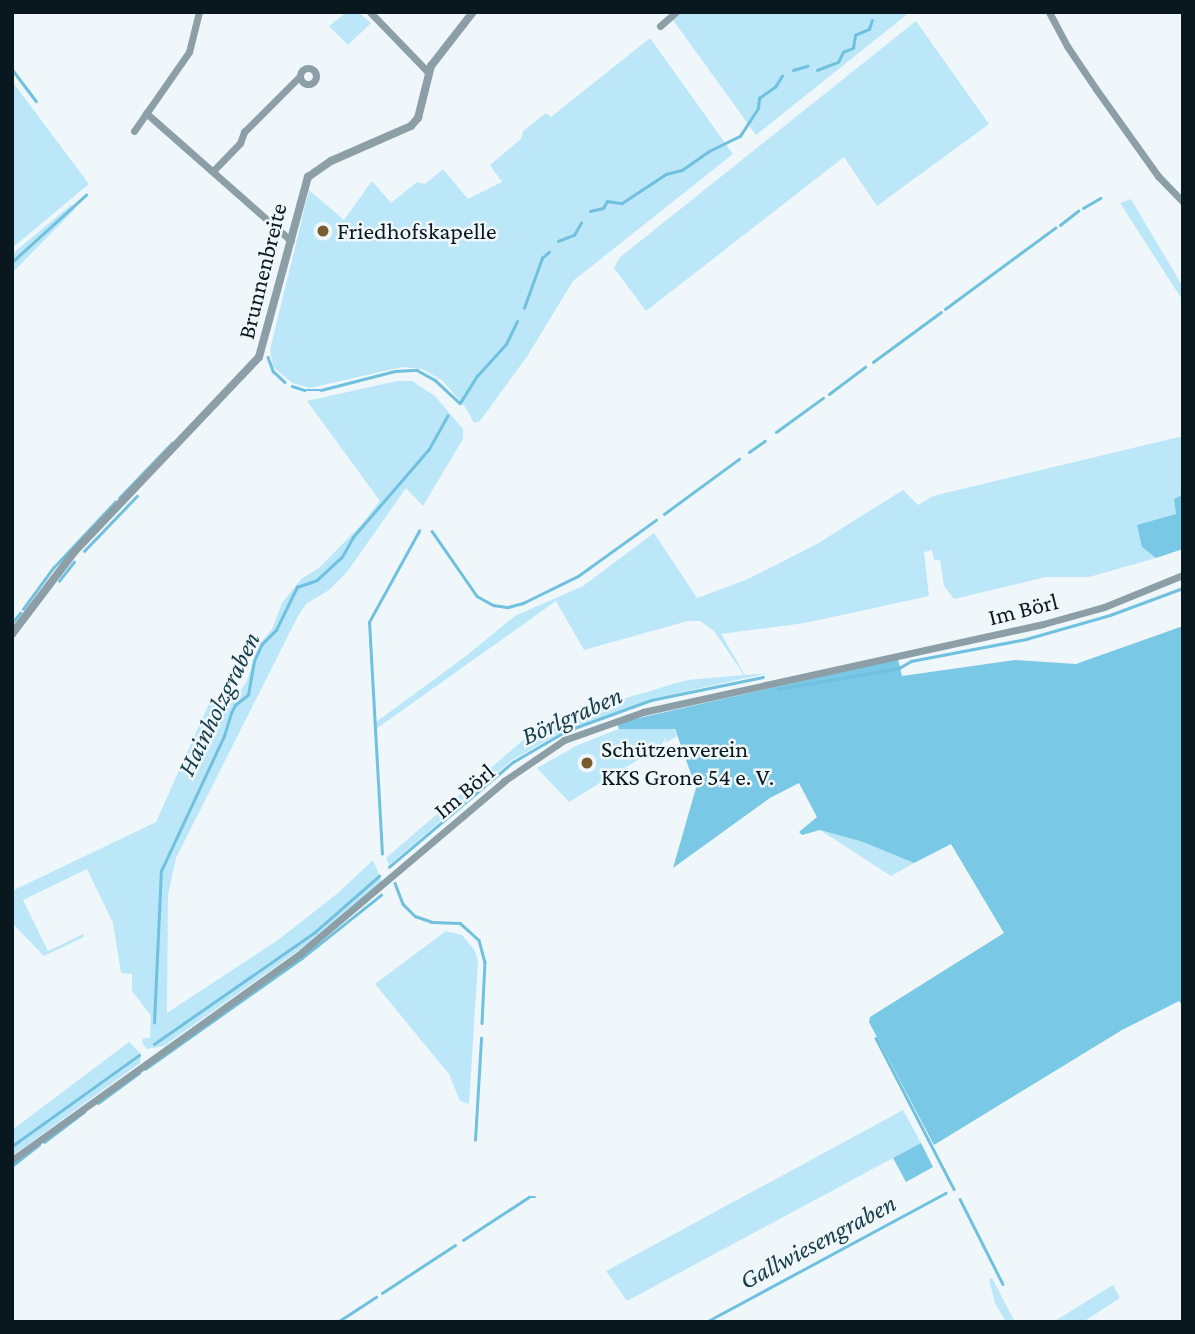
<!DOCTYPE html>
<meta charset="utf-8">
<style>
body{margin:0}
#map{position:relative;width:1195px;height:1334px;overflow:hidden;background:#eff7fa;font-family:"Crimson Pro",serif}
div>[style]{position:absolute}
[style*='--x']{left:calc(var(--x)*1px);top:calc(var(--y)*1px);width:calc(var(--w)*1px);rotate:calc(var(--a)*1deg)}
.green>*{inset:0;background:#bce7f9}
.forest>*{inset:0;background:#78c8e6}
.stream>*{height:2.5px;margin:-1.25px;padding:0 1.25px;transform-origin:1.25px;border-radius:1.25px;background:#70c0df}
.minor>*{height:7px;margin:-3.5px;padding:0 3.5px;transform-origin:3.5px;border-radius:3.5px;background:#8d9fa6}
.minor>.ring{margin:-3.5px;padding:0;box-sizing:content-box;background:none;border:7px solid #8d9fa6;border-radius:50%}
.tertiary>*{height:8px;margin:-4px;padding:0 4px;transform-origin:4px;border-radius:4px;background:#8d9fa6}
.dots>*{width:19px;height:19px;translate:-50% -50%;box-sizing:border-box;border:4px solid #eff7fa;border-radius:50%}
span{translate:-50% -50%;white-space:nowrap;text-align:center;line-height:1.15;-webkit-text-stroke:5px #eff7fa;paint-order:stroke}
.poi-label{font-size:24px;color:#08181e}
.left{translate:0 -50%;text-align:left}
.street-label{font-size:24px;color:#08181e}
.water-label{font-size:26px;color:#173c4a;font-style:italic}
.frame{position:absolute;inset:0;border:14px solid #08181e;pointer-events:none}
</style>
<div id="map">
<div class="green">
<i style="clip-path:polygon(347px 12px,358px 12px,371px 23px,348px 45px,329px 26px)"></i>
<i style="clip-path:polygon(683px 12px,910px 12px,756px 135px,673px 20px)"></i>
<i style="clip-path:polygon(916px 21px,989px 124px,877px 206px,844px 157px,646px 311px,614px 268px,619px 258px)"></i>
<i style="clip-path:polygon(650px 38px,733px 154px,573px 281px,528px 355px,480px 421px,474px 423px,466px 408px,443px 381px,422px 369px,402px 367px,310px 388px,292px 383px,273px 367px,270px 350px,309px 190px,344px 220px,372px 181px,391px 203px,417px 182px,425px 184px,443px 169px,468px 199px,502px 182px,490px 165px,521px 139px,523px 131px,546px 113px,551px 117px)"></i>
<i style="clip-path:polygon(12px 81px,89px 184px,12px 248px)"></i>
<i style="clip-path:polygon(1131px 199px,1183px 287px,1183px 301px,1120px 203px)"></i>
<i style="clip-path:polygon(71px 205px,75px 209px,12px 273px,12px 254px)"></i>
<i style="clip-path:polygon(397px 381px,412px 381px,435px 396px,463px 429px,463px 439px,423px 506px,406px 488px,347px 572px,329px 590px,306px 604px,298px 616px,176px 858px,168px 895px,167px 1013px,278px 940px,338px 893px,373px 860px,382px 882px,320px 935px,164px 1046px,147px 1049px,142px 1043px,143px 1038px,150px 1038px,151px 1016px,132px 991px,132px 974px,121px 973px,113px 923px,87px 869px,23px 900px,48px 951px,83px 934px,84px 937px,44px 956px,12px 923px,12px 891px,156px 822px,211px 699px,225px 712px,247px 681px,258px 646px,272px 629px,282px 603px,301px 579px,319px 568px,361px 525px,380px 501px,307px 401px)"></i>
<i style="clip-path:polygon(1183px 436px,1183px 493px,1174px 499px,1176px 514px,1142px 547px,1156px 558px,1089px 577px,1046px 577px,954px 599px,944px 586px,940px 560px,934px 560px,932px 550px,924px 552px,929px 596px,805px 623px,721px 634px,745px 675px,769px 673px,651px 699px,566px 730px,512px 760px,389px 865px,386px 858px,522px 741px,562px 717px,687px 680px,744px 675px,714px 631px,700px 621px,688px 621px,584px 650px,556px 601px,376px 729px,376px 722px,466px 656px,515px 616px,583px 586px,654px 533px,697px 598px,746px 580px,817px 544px,903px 490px,918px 505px,933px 496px)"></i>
<i style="clip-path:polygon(619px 729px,674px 729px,677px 736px,569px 802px,537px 768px,578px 745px)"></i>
<i style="clip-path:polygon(820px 830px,863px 842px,914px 863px,891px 876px)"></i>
<i style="clip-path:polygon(446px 931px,462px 935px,475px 951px,478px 961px,469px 1104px,460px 1101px,449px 1074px,375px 984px)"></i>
<i style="clip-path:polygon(129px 1042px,141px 1054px,140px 1063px,12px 1156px,12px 1130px)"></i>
<i style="clip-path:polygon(903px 1110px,921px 1143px,627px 1301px,606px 1271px)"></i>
<i style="clip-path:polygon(992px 1278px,1015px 1322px,1006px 1322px,995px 1303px,989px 1279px)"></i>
<i style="clip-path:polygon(1113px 1285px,1120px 1298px,1083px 1322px,1053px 1322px)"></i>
</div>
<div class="forest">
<i style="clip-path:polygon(1183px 494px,1183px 549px,1156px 558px,1142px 547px,1137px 525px,1176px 514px,1174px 499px)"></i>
<i style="clip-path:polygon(1183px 626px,1183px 1007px,1179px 1001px,1122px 1030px,934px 1145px,869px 1022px,870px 1017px,1004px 933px,951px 844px,914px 863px,863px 842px,820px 830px,802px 835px,799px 832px,817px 817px,799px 783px,770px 798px,673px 868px,696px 788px,675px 729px,619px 729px,617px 723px,898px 659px,902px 676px,1015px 660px,1076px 664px)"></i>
<i style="clip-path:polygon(921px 1143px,933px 1167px,906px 1182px,893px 1158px)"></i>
</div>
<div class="stream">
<i style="--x:882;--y:12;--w:14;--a:0"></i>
<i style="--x:12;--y:69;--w:40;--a:53"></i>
<i style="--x:793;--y:70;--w:15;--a:-16"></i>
<i style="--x:817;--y:70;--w:22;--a:-21"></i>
<i style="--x:838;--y:62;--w:11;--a:-63"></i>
<i style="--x:843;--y:52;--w:11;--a:-22"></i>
<i style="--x:853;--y:48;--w:13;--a:-81"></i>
<i style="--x:855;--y:35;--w:15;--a:-23"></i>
<i style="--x:869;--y:29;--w:9;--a:-72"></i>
<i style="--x:1083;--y:208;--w:20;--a:-30"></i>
<i style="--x:590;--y:211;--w:13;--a:-13"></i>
<i style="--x:603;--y:208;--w:8;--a:-60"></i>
<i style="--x:607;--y:201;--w:15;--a:8"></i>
<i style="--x:622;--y:203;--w:53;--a:-33.4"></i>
<i style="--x:666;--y:174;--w:16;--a:-14"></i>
<i style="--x:682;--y:170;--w:33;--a:-35"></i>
<i style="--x:709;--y:151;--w:34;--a:-26"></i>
<i style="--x:740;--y:136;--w:33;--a:-57"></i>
<i style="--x:758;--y:108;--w:10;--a:-84"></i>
<i style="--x:759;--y:98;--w:19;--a:-35"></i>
<i style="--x:775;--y:87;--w:13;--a:-58"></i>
<i style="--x:1060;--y:225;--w:23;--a:-38"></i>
<i style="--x:558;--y:241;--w:17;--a:-21"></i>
<i style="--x:574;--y:235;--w:14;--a:-60"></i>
<i style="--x:12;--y:262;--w:100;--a:-42.2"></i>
<i style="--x:524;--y:308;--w:53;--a:-70.2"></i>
<i style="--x:542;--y:258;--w:9;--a:-41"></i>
<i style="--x:945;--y:309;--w:137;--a:-36.4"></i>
<i style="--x:268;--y:357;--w:15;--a:70"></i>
<i style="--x:273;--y:371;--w:16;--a:43"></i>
<i style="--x:873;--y:362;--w:84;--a:-36.3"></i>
<i style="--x:292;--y:386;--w:13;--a:18"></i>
<i style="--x:304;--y:390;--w:17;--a:0"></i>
<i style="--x:321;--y:390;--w:76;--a:-14.4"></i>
<i style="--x:395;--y:371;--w:22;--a:-3"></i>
<i style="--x:417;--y:370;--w:21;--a:29"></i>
<i style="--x:435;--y:380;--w:34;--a:43"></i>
<i style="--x:460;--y:403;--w:32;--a:-58"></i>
<i style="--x:477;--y:376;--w:43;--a:-47.8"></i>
<i style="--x:506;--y:344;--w:25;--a:-64"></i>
<i style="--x:829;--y:394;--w:45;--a:-36.9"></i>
<i style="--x:776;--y:432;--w:58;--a:-35.9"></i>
<i style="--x:749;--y:452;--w:19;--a:-35"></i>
<i style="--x:119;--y:498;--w:76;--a:-46.1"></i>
<i style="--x:664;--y:514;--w:93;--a:-36.3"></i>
<i style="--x:432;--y:531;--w:79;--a:55.3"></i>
<i style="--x:477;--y:596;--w:18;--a:29"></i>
<i style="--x:493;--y:605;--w:15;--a:8"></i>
<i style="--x:508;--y:607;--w:16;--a:-15"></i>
<i style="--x:523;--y:603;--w:61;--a:-26.1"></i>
<i style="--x:578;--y:576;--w:96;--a:-35.7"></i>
<i style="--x:84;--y:551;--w:76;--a:-46.1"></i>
<i style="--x:59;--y:581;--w:24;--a:-52"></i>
<i style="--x:23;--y:609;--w:51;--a:-53.8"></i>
<i style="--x:53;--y:568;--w:91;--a:-46.8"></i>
<i style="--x:12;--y:623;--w:13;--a:-51"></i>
<i style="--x:778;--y:689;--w:123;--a:-9.8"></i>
<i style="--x:899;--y:668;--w:14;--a:-30"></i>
<i style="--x:911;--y:661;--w:117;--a:-10.8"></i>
<i style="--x:1026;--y:639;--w:87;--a:-15.9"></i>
<i style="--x:1110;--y:615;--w:78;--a:-20.3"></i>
<i style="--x:382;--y:854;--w:232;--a:-93.2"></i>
<i style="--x:369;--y:622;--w:104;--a:-61.2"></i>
<i style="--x:389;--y:867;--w:162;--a:-40.3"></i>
<i style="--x:513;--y:762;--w:61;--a:-30.3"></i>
<i style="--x:566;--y:731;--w:90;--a:-20"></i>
<i style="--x:651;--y:700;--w:114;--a:-11.6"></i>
<i style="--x:395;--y:883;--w:22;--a:69"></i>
<i style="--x:403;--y:904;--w:17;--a:45"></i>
<i style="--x:415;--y:916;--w:18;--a:19"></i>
<i style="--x:432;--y:922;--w:28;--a:2"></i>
<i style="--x:460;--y:923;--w:25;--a:42"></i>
<i style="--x:479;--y:940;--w:23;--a:75"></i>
<i style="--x:485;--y:962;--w:61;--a:92.8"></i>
<i style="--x:154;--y:1023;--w:152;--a:-87.4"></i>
<i style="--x:161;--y:871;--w:149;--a:-65"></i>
<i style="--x:224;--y:736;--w:24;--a:-73"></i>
<i style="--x:231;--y:713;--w:9;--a:-63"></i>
<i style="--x:235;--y:705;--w:16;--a:-38"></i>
<i style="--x:248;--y:695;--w:35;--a:-80"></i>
<i style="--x:254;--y:661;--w:19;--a:-65"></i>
<i style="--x:262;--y:644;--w:20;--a:-45"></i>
<i style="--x:276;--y:630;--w:48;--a:-64"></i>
<i style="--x:297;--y:587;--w:21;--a:-19"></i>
<i style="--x:317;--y:580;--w:34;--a:-43"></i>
<i style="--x:342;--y:557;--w:23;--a:-61"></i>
<i style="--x:353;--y:537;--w:116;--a:-49.2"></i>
<i style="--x:429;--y:449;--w:38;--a:-61"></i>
<i style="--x:876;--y:1038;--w:170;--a:62.7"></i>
<i style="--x:154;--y:1044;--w:196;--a:-34.8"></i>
<i style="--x:315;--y:932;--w:85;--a:-41.2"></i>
<i style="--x:145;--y:1069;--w:192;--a:-35.3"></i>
<i style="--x:302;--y:958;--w:101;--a:-38.6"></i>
<i style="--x:98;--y:1103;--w:51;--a:-36.2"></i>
<i style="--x:475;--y:1140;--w:102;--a:-86.6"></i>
<i style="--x:44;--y:1142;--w:50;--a:-36.9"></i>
<i style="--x:12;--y:1146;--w:156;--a:-35.6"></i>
<i style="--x:13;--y:1165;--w:33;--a:-38"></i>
<i style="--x:960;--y:1199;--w:95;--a:63.2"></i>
<i style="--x:463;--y:1240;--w:79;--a:-33.1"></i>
<i style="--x:529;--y:1197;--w:6;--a:0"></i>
<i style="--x:382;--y:1293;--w:87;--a:-33.3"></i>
<i style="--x:339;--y:1321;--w:44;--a:-33"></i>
<i style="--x:706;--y:1322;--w:272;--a:-28.3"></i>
</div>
<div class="minor">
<i style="--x:370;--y:12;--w:83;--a:46"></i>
<i style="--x:1049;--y:12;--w:38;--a:62"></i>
<i style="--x:1067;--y:46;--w:52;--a:56"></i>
<i style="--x:1096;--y:89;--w:107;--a:54.5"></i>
<i style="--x:1158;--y:176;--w:36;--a:46"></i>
<i style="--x:660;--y:26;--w:21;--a:-41"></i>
<i class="ring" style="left:300px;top:68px;width:9px;height:9px"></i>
<i style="--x:146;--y:113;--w:193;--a:41.4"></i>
<i style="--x:134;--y:131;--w:96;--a:-55.2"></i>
<i style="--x:189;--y:52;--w:41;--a:-76"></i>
<i style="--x:213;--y:171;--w:39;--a:-46"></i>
<i style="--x:240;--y:143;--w:12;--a:-70"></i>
<i style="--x:244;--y:132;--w:79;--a:-45"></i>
<i style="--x:12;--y:1160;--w:357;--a:-35.6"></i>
<i style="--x:302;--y:952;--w:265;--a:-40.2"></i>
<i style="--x:504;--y:781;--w:73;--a:-34.3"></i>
<i style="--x:564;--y:740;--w:84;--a:-19.5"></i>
<i style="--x:643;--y:712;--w:410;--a:-12.4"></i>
<i style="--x:1043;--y:624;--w:63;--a:-15.6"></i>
<i style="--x:1104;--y:607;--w:85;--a:-22.1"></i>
</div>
<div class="tertiary">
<i style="--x:12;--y:634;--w:104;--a:-52.8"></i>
<i style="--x:75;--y:551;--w:267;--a:-46.5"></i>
<i style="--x:259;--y:357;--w:187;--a:-74.8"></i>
<i style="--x:308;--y:177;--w:28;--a:-35"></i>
<i style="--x:331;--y:161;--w:87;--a:-23.6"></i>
<i style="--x:411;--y:126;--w:11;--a:-49"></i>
<i style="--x:418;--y:118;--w:54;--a:-76"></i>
<i style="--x:431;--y:66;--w:68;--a:-52.1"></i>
</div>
<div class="dots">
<i style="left:323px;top:231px;background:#795a2f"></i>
<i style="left:587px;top:763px;background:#795a2f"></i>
</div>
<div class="poi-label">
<span class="left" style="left:337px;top:231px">Friedhofskapelle</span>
<span class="left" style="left:601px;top:763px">Schützenverein<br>KKS Grone 54 e. V.</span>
</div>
<div class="street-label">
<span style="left:262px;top:271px;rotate:-76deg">Brunnenbreite</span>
<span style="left:1023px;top:609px;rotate:-14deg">Im Börl</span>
<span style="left:464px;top:791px;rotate:-40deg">Im Börl</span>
</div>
<div class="water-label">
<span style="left:219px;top:704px;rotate:-64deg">Hainholzgraben</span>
<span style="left:572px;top:716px;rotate:-24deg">Börlgraben</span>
<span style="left:818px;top:1242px;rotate:-28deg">Gallwiesengraben</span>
</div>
<div class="frame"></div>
</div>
